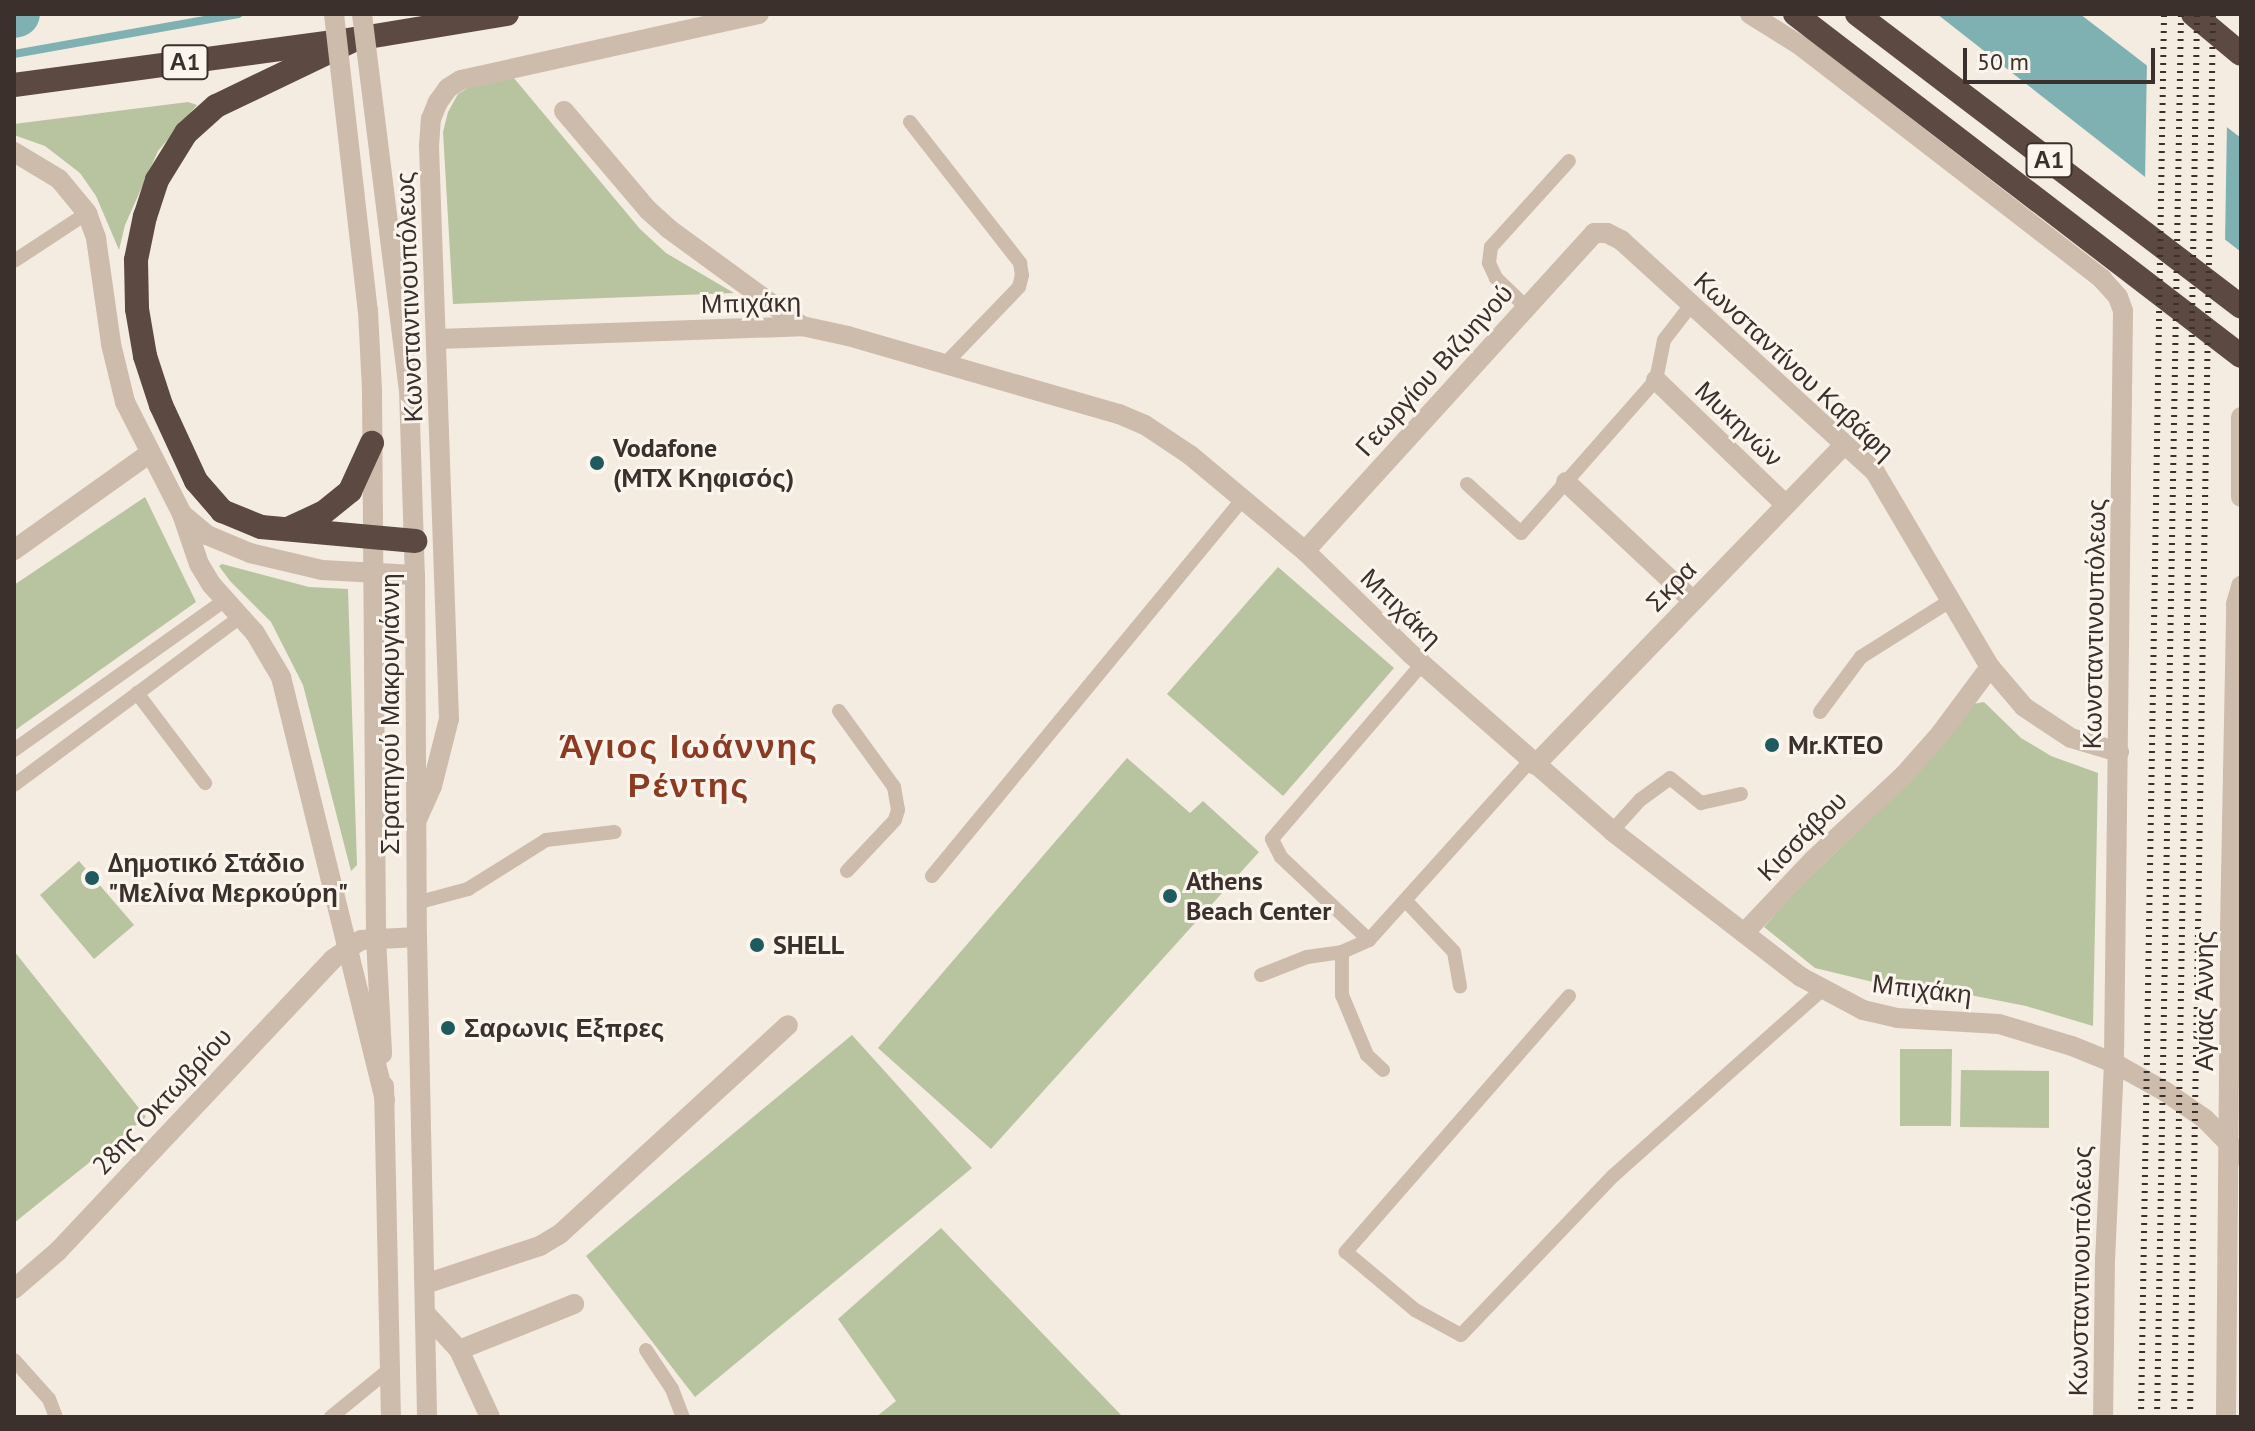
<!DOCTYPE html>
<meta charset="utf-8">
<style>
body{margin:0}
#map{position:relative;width:2255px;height:1431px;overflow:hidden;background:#f4ebe1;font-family:"PT Sans",sans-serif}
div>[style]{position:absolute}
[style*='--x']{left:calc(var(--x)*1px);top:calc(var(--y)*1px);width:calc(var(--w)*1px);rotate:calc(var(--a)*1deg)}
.green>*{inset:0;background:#b8c4a0}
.water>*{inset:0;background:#7fb0b2}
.pier>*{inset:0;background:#f4ebe1}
.stream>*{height:8px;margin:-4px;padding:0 4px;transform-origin:4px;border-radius:4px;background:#7fb0b2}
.river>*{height:46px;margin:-23px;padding:0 23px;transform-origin:23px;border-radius:23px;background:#7fb0b2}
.service>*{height:14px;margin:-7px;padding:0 7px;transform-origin:7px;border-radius:7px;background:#cdbbac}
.minor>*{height:20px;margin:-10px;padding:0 10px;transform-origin:10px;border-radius:10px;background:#cdbbac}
.tertiary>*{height:20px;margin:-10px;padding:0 10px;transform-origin:10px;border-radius:10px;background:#cdbbac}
.motorway>*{height:24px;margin:-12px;padding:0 12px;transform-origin:12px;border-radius:12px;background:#5c4a42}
.rail>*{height:6px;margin-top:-3px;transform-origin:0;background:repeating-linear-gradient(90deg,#3b302b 0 2px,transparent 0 8px)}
.tertiary-bridge>*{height:20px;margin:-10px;padding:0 10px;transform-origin:10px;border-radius:10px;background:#cdbbac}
.dots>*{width:22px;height:22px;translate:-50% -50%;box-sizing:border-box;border:4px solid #fbf5ee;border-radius:50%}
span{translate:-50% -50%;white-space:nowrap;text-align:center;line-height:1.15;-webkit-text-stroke:6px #fbf5ee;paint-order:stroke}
.shield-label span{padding:2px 6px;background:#fbf5ee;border:2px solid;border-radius:6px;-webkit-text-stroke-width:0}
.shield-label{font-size:24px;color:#3b302b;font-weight:700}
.street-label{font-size:26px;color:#3b302b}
.poi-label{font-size:26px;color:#3b302b;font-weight:700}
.left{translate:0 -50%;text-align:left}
.district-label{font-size:34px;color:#8c3b22;font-weight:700;letter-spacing:2px}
.frame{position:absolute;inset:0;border:16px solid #3b302b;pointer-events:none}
.scale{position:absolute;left:1963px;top:48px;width:192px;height:36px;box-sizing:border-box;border:4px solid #3b302b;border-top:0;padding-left:10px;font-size:24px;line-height:28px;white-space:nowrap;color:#3b302b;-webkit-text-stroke:6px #fbf5ee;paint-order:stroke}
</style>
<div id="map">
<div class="green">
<i style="clip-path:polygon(513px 77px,640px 229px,666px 253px,734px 293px,453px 304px,443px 132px,448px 112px,458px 94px,473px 85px)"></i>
<i style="clip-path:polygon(188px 102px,197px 105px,158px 151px,125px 225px,119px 250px,96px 196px,80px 173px,45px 146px,14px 135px,14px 124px)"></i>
<i style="clip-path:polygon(145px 497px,196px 602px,14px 731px,14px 585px)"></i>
<i style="clip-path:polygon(222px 564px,309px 587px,348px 589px,357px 865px,351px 871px,303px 685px,271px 622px,230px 581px,219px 566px)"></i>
<i style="clip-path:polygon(1278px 567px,1394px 668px,1283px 796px,1167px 694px)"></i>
<i style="clip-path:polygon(1984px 702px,2021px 738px,2051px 756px,2098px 773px,2093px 1026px,2026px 1006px,1970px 995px,1906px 990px,1815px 968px,1764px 927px,1799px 887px,1858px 831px,1973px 704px)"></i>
<i style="clip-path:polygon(1127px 758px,1190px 813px,1203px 801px,1259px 852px,991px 1149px,878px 1048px)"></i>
<i style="clip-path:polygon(79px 861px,134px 925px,94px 959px,40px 895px)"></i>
<i style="clip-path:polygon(14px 951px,146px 1117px,14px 1223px)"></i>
<i style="clip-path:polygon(852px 1035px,972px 1168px,695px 1397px,586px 1256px)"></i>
<i style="clip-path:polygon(1900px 1049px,1952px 1049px,1951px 1126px,1900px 1126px)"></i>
<i style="clip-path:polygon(1961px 1070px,2049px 1071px,2049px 1128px,1960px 1127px)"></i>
<i style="clip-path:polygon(941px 1228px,1123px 1417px,876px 1417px,896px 1401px,838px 1319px)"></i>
</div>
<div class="water">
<i style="clip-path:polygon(1937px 14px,2080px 14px,2241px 138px,2241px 252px)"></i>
</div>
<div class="pier">
<i style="clip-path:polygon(2147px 60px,2227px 122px,2225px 244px,2145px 181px)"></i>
</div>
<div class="stream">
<i style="--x:14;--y:54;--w:228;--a:-10.1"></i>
</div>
<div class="river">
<i style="--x:14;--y:15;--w:3;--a:-18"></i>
</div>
<div class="service">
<i style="--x:910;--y:122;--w:179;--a:52"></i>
<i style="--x:1020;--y:263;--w:12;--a:81"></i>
<i style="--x:1022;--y:275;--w:12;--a:104"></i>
<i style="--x:1019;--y:287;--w:108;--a:133.9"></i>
<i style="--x:14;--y:261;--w:87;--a:-33.3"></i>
<i style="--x:1526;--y:307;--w:42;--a:-136"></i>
<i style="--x:1496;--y:278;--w:17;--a:-115"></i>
<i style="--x:1489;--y:263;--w:16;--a:-83"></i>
<i style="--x:1491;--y:247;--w:116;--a:-47.8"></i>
<i style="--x:1467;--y:484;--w:73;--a:42.2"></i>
<i style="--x:1521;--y:533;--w:204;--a:-48.6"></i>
<i style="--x:1656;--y:380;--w:41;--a:-78.7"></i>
<i style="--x:1664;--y:340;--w:44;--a:-52.4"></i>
<i style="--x:137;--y:693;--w:113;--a:52.9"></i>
<i style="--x:839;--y:711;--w:94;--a:54.1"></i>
<i style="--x:894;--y:787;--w:23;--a:80"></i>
<i style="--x:898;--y:810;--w:10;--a:107"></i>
<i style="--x:895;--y:820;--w:70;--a:133.3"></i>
<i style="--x:1820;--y:712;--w:69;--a:-53.3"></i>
<i style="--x:1861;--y:657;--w:105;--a:-32.2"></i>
<i style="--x:14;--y:750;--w:259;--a:-35.4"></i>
<i style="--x:14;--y:785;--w:282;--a:-36.6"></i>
<i style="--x:1612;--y:831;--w:42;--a:-47.9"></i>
<i style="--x:1640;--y:800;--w:37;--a:-36"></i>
<i style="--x:1670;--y:778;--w:40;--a:39"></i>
<i style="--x:1701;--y:803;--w:41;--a:-12.7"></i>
<i style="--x:932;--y:876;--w:489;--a:-50.5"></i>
<i style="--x:1405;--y:900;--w:71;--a:46.7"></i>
<i style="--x:1454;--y:952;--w:35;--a:80"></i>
<i style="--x:416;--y:903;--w:54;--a:-15.1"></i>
<i style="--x:468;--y:889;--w:92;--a:-32.1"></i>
<i style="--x:546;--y:840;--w:69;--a:-6.6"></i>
<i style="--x:1369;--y:940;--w:121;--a:-136.7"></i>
<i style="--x:1281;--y:857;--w:20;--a:-117"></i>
<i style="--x:1272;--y:839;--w:230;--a:-49.4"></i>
<i style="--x:1342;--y:952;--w:43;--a:90"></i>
<i style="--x:1342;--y:995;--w:65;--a:67.4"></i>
<i style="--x:1367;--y:1055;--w:22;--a:43"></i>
<i style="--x:1261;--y:975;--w:49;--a:-21.4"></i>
<i style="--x:1307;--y:957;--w:35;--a:-8"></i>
<i style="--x:1342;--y:952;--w:30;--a:-24"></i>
<i style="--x:1369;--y:940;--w:241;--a:-48"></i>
<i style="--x:1569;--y:996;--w:340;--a:131.1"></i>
<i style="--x:1346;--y:1252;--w:90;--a:40"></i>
<i style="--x:1415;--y:1310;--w:52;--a:28.5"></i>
<i style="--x:1461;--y:1335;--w:220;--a:-46.3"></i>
<i style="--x:1613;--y:1176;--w:280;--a:-41.7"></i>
<i style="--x:646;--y:1350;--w:47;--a:56.3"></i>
<i style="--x:672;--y:1389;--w:30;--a:69"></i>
<i style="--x:14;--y:1360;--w:52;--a:48.1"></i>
<i style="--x:49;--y:1399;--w:19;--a:69"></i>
<i style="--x:331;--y:1417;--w:77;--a:-39.2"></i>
</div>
<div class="minor">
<i style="--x:1750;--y:14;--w:60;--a:32.1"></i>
<i style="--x:1801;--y:46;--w:381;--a:37.7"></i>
<i style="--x:2102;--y:279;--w:24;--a:48"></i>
<i style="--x:2118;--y:297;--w:15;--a:70"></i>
<i style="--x:2123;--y:311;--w:752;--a:90.69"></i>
<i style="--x:2114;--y:1063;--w:195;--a:92.6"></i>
<i style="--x:2105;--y:1258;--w:159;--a:90.7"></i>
<i style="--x:564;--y:111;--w:130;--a:49.7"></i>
<i style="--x:648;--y:210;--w:28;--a:42"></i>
<i style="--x:669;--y:229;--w:165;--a:36.1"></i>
<i style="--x:438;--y:339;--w:364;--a:-2"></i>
<i style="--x:802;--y:326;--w:47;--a:12.3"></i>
<i style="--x:848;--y:336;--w:282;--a:16.1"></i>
<i style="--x:1119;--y:414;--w:28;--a:23"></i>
<i style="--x:1145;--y:425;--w:54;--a:33.7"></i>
<i style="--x:1190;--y:455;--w:150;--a:39.9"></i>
<i style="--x:1305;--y:551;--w:149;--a:44.2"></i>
<i style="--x:1412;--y:655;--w:266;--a:41.3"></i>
<i style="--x:1612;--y:831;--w:239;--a:37.7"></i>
<i style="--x:1801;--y:977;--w:70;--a:28"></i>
<i style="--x:1863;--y:1010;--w:35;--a:13"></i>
<i style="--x:1897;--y:1018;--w:102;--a:3.4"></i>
<i style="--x:1999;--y:1024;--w:76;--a:16.8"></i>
<i style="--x:2072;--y:1046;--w:45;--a:22"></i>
<i style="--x:2114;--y:1063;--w:60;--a:29.1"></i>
<i style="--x:2166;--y:1092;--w:47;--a:34.7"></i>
<i style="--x:2205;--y:1119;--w:52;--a:45.8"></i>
<i style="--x:1656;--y:380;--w:180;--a:43.9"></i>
<i style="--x:1566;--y:482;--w:174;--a:43.1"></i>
<i style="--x:14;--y:550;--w:167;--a:-35.5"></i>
<i style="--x:1305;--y:551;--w:430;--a:-47.7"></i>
<i style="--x:1594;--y:233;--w:13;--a:0"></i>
<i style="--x:1607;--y:233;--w:16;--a:27"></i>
<i style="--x:1621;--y:240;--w:344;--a:42.4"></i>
<i style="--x:1875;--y:472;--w:226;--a:59.5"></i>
<i style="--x:1990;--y:667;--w:52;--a:49.6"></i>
<i style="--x:2024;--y:707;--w:56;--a:33.4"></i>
<i style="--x:2071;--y:738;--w:50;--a:16.3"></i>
<i style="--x:1535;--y:765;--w:446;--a:-46"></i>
<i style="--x:416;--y:822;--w:39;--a:-66"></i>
<i style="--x:432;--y:786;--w:69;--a:-75.8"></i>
<i style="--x:449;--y:719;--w:573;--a:-92"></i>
<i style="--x:429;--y:146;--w:27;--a:-86"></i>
<i style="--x:431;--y:119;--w:18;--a:-68"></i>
<i style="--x:438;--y:102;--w:17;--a:-54"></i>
<i style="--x:448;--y:88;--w:15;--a:-32"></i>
<i style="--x:461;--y:80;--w:305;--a:-12.5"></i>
<i style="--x:1744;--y:933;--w:102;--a:-46.6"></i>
<i style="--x:1814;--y:859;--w:123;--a:-43"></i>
<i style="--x:1904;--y:775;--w:56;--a:-48.6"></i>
<i style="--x:1941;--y:733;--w:82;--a:-53.4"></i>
<i style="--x:425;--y:1284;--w:121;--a:-18.3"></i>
<i style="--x:540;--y:1246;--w:23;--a:-31"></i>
<i style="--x:560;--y:1234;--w:309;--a:-42.5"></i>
<i style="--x:459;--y:1350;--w:124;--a:-21.8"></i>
<i style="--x:2226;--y:1417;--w:487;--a:-89.5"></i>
<i style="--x:2230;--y:930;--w:326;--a:-88.9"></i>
<i style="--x:2236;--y:604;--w:19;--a:-74"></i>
</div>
<div class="tertiary">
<i style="--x:14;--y:152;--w:52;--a:31"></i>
<i style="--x:59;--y:179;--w:44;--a:50.5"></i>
<i style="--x:87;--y:213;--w:27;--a:70"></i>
<i style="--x:96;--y:238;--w:107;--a:81.9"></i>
<i style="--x:111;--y:344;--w:60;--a:76.4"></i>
<i style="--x:125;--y:402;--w:126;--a:63"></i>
<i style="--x:182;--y:514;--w:53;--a:71.2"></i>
<i style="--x:199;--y:564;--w:23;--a:59"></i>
<i style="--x:211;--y:584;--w:66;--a:48.1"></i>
<i style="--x:255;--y:633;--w:51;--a:59.4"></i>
<i style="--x:281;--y:677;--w:436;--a:76.2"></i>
<i style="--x:409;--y:389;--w:186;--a:88.2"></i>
<i style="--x:415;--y:575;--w:362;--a:89.7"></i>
<i style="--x:417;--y:937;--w:480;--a:88.8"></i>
<i style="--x:372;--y:391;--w:547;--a:89.58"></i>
<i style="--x:376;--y:938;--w:116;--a:87"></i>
<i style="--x:2241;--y:417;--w:80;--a:90"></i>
<i style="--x:182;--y:514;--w:33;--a:40"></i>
<i style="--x:207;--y:535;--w:47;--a:22.7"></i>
<i style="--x:250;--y:553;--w:74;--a:13.3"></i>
<i style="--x:322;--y:570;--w:93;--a:3.1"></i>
<i style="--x:384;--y:1086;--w:331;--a:88.8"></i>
<i style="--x:14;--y:1289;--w:58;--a:-40.8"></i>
<i style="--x:58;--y:1251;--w:401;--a:-46.7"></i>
<i style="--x:333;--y:959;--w:34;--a:-34"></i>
<i style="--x:361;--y:940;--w:56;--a:-3.1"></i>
<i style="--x:425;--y:1313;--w:50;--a:47.4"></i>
<i style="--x:459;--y:1350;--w:74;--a:65.2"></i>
</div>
<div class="motorway">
<i style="--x:1795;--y:14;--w:562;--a:37.48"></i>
<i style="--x:1857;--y:14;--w:483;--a:37.3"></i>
<i style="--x:2193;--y:14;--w:62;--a:39.8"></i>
<i style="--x:356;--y:39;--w:155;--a:154.4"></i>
<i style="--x:216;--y:106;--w:40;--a:138"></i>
<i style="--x:186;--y:133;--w:55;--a:121.7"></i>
<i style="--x:157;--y:180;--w:38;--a:108"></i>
<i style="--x:145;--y:216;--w:45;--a:101.6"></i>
<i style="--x:136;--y:260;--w:49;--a:88.8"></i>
<i style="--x:137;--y:309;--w:48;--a:80.3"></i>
<i style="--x:145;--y:356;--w:52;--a:71.9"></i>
<i style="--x:161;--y:405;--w:84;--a:65.3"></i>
<i style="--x:196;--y:481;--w:40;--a:49"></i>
<i style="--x:222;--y:511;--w:42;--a:22.3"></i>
<i style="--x:261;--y:527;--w:155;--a:5.2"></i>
<i style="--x:14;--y:85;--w:345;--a:-7.7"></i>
<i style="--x:356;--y:39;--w:153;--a:-9.4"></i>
<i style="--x:288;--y:529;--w:38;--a:-25"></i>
<i style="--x:323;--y:513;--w:35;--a:-39"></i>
<i style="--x:350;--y:491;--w:53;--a:-65.4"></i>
</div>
<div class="rail">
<i style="--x:2141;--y:1417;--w:1403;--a:-89.06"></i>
<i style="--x:2157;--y:1417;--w:1403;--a:-89.02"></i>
<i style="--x:2174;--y:1417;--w:1403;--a:-89.06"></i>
<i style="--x:2190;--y:1417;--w:1403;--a:-89.06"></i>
</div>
<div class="tertiary-bridge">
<i style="--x:334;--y:14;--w:299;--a:83.5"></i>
<i style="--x:368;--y:311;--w:80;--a:87.1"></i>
<i style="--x:362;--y:14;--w:378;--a:82.9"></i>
</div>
<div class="dots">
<i style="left:597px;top:463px;background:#1f5a5e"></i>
<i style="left:1772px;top:745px;background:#1f5a5e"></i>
<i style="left:92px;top:878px;background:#1f5a5e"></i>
<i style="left:1170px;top:896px;background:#1f5a5e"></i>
<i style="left:757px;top:945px;background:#1f5a5e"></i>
<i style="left:448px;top:1028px;background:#1f5a5e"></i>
</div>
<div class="shield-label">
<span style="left:185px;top:62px">Α1</span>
<span style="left:2049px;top:160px">Α1</span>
</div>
<div class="street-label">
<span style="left:409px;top:297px;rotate:-92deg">Κωνσταντινουπόλεως</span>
<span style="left:751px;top:303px;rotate:-1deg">Μπιχάκη</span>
<span style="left:1794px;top:366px;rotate:43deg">Κωνσταντίνου Καβάφη</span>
<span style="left:1434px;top:370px;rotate:-48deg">Γεωργίου Βιζυηνού</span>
<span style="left:1739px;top:424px;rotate:44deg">Μυκηνών</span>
<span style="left:1671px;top:586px;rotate:-46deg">Σκρα</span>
<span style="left:1401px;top:608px;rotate:44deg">Μπιχάκη</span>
<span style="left:2094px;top:624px;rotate:-89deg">Κωνσταντινουπόλεως</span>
<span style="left:390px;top:714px;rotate:-90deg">Στρατηγού Μακρυγιάννη</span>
<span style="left:1802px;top:836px;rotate:-45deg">Κισσάβου</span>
<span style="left:1922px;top:989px;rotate:7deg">Μπιχάκη</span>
<span style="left:2204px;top:1001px;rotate:-90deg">Αγίας Άννης</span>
<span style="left:162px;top:1101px;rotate:-47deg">28ης Οκτωβρίου</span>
<span style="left:2080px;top:1271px;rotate:-89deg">Κωνσταντινουπόλεως</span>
</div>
<div class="poi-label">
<span class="left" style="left:613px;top:463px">Vodafone<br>(MTX Κηφισός)</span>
<span class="left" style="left:1788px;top:745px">Mr.KTEO</span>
<span class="left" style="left:108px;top:878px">Δημοτικό Στάδιο<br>"Μελίνα Μερκούρη"</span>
<span class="left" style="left:1186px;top:896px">Athens<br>Beach Center</span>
<span class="left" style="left:773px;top:945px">SHELL</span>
<span class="left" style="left:464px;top:1028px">Σαρωνις Εξπρες</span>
</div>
<div class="district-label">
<span style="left:689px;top:765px">Άγιος Ιωάννης<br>Ρέντης</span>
</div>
<div class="frame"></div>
<div class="scale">50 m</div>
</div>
